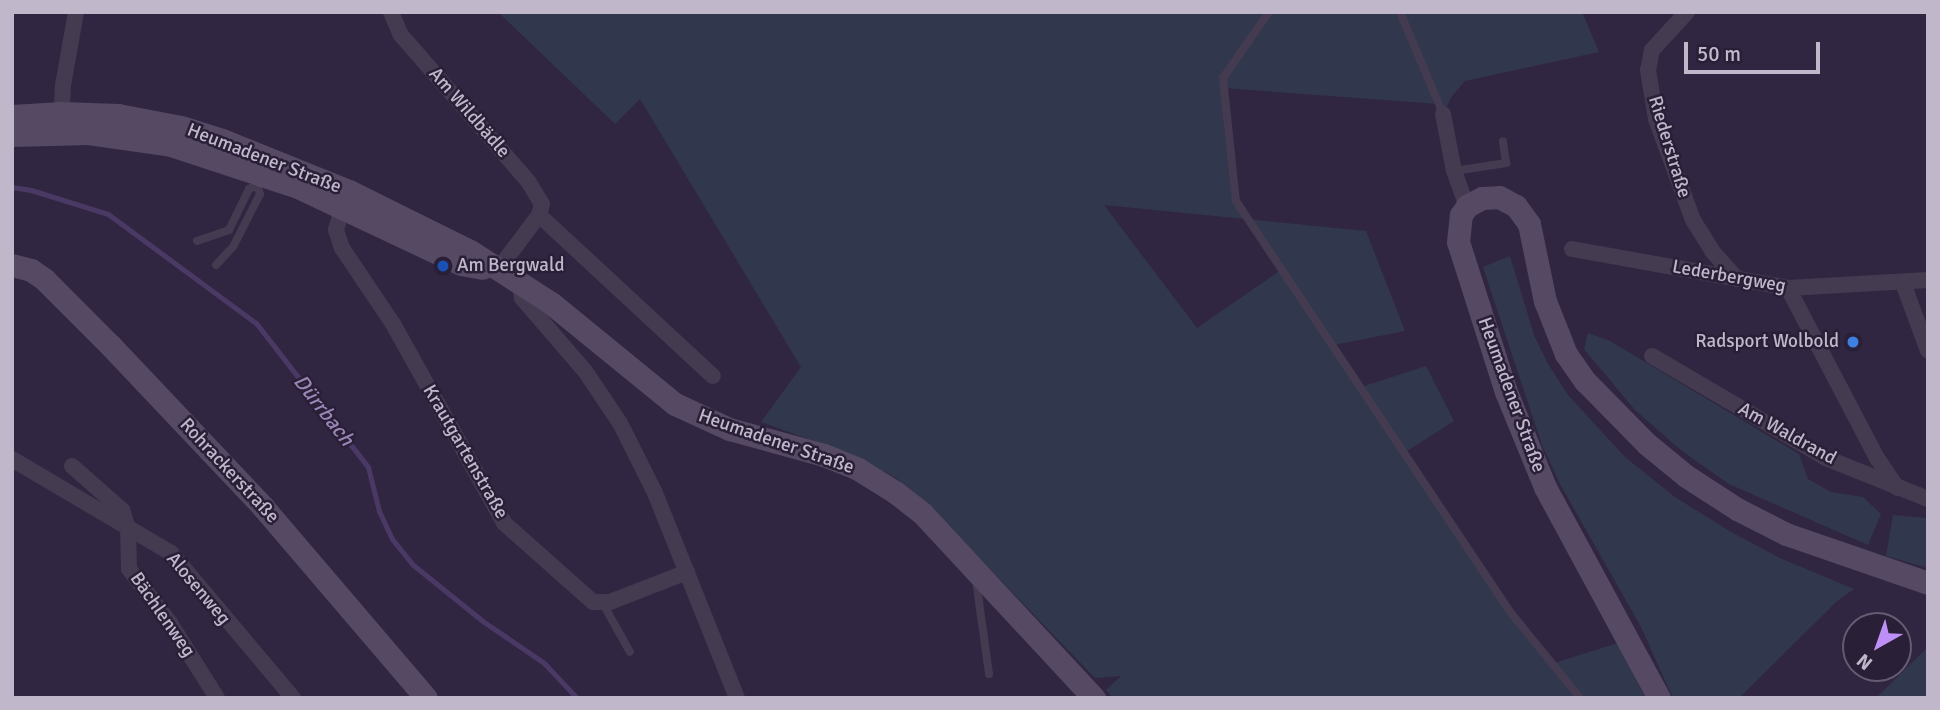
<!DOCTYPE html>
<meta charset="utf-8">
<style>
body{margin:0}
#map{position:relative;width:1940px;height:710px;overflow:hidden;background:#312641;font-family:Signika,sans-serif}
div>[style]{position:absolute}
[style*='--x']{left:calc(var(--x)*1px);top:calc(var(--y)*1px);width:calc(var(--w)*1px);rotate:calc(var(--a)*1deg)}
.green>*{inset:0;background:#31374d}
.stream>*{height:5px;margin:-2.5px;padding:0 2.5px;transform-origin:2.5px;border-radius:2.5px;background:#4b3965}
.lane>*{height:8px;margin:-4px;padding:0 4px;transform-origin:4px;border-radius:4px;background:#443b51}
.street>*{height:16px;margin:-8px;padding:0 8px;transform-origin:8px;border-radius:8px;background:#443b51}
.secondary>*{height:23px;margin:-11.5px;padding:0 11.5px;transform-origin:11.5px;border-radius:11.5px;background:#554964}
.dots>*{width:19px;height:19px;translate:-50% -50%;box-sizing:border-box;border:4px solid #291f36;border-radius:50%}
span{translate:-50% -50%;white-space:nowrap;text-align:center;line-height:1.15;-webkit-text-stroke:5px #291f36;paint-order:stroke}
.street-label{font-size:19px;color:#c0b7cb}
.poi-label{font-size:19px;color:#c0b7cb}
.left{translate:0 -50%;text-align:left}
.right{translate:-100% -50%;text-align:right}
.water-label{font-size:21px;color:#9a86b6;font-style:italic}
.frame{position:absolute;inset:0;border:14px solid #c0b7cb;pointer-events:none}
.north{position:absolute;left:1842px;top:612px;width:70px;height:70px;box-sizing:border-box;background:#291f36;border:2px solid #655c72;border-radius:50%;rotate:220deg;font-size:19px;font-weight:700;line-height:28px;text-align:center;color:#c0b7cb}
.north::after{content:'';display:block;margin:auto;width:24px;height:32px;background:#be90f7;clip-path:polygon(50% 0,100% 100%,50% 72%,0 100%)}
.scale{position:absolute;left:1684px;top:42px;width:136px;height:32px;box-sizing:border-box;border:4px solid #c0b7cb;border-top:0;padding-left:9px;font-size:21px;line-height:24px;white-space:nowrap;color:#c0b7cb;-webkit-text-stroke:5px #291f36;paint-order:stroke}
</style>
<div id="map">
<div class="green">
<i style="clip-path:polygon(evenodd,498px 12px,1582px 12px,1599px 52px,1465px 81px,1452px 96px,1443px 114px,1438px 104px,1224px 88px,1236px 201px,1246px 219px,1366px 231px,1405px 331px,1334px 345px,1361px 387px,1426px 366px,1454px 421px,1404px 453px,1551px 664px,1618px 643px,1645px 698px,1113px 698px,1106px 690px,1121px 676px,1095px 678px,930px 507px,896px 478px,850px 454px,761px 422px,801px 367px,640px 99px,615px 124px,498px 12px,1104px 205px,1245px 219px,1281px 270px,1197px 328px,1104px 205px)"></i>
<i style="clip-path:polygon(1510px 256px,1534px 335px,1548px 364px,1568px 395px,1625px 457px,1675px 497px,1731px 532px,1782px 559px,1854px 589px,1836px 602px,1739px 698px,1673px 698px,1641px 627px,1560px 484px,1542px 445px,1483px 267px)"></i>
<i style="clip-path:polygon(1588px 333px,1610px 341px,1799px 454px,1808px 479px,1831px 492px,1863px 497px,1881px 514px,1868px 545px,1729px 484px,1682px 451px,1635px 410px,1584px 349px)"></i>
<i style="clip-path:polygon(1893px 515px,1928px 518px,1928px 568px,1886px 556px)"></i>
<i style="clip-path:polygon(1928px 647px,1928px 698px,1877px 698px,1877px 697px)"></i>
</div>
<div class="stream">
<i style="--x:12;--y:187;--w:19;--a:9"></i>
<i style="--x:31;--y:190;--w:81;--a:17.3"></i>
<i style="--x:108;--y:214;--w:184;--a:36.4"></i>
<i style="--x:256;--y:323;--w:182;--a:52.1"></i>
<i style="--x:368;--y:467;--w:45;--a:76"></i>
<i style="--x:379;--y:511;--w:31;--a:65"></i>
<i style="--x:392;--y:539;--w:32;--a:51"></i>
<i style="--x:412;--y:564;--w:92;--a:38.9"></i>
<i style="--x:484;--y:622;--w:73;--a:34.3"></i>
<i style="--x:544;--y:663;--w:48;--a:46.7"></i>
</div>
<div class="lane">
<i style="--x:1269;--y:12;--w:80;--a:124.9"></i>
<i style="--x:1223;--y:78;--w:124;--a:84"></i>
<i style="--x:1236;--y:201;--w:495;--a:56.3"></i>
<i style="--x:1511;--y:613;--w:109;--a:50.9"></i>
<i style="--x:1400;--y:12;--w:111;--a:67.1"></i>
<i style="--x:1454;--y:171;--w:53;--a:-8.7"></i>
<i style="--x:1506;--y:163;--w:22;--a:-98"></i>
<i style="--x:197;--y:241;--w:34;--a:-19"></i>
<i style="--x:229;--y:230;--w:46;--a:-64"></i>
<i style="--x:249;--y:189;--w:9;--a:-27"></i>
<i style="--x:216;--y:265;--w:25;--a:-47"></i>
<i style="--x:233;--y:247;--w:59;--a:-63"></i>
<i style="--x:260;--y:194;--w:9;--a:-108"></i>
<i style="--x:257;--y:185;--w:8;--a:-76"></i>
<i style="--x:976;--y:580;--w:95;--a:82.1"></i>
<i style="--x:602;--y:602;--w:57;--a:60.8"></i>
</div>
<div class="street">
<i style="--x:391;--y:12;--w:25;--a:67"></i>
<i style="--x:401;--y:35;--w:194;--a:49"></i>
<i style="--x:528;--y:181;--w:27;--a:59"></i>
<i style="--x:542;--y:204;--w:11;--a:105"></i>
<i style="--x:539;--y:215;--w:70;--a:126.9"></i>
<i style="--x:1687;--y:12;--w:52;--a:132.6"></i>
<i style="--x:1652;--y:50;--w:20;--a:101"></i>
<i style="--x:1648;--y:70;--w:50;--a:80.7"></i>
<i style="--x:1656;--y:119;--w:108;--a:69.9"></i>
<i style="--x:1693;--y:220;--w:36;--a:58"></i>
<i style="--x:1712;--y:251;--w:38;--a:48"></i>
<i style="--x:1443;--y:114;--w:58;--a:79.1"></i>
<i style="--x:1454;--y:171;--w:37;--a:70"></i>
<i style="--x:61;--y:123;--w:38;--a:-87"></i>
<i style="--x:63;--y:85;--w:74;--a:-79.9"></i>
<i style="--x:345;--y:200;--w:31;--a:107"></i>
<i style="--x:336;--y:230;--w:19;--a:72"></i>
<i style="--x:342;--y:248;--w:92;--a:56.1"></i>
<i style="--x:393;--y:324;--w:228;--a:60.8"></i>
<i style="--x:504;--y:523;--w:119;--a:41.6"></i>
<i style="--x:593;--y:602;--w:17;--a:0"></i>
<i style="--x:610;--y:602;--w:83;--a:-21.3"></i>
<i style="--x:539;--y:215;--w:237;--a:42.8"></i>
<i style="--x:1572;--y:249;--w:219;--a:10.2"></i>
<i style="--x:1788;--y:288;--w:140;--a:-3.3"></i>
<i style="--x:1903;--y:283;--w:72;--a:69.8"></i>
<i style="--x:520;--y:284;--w:14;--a:82"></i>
<i style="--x:522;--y:298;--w:96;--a:49.2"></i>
<i style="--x:585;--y:371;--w:63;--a:56.1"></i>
<i style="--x:620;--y:423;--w:78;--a:63.4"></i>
<i style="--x:655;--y:493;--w:221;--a:68.2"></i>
<i style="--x:1788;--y:288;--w:192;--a:62.4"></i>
<i style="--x:1877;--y:458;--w:36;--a:56"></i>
<i style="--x:1652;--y:356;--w:202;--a:30.4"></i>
<i style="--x:1826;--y:458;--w:110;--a:21.9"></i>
<i style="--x:12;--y:459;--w:185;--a:30.6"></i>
<i style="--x:171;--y:553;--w:189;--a:49.9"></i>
<i style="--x:72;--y:466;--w:67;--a:41.3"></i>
<i style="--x:122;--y:510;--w:19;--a:72"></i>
<i style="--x:128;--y:528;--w:41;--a:88.6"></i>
<i style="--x:129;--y:569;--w:68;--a:52.8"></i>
<i style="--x:170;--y:623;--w:89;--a:57.9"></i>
</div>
<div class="secondary">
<i style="--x:12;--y:116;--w:49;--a:-3.5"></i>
<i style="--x:61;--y:113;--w:57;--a:2"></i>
<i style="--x:118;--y:115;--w:64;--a:10.8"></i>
<i style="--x:181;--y:127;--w:43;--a:17.6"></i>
<i style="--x:222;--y:140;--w:137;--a:21.9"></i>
<i style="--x:349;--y:191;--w:135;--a:26.4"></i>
<i style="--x:470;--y:251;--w:96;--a:32.7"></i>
<i style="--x:551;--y:303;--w:160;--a:39.2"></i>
<i style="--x:675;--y:404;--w:60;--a:24.8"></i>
<i style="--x:729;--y:429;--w:98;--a:15.3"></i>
<i style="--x:824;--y:455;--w:37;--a:22"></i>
<i style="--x:858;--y:469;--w:44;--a:31.9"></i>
<i style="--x:895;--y:492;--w:34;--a:38"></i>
<i style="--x:922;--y:513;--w:253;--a:47.1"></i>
<i style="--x:12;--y:135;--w:76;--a:-1.5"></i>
<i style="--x:88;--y:133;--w:84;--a:8.2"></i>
<i style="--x:171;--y:145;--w:134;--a:18.3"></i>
<i style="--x:298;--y:187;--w:180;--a:25.3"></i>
<i style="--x:461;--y:264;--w:22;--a:10"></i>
<i style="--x:12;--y:265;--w:20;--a:15"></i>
<i style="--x:31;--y:270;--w:16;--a:35"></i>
<i style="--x:44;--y:279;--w:93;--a:45"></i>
<i style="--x:110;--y:345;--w:223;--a:46.6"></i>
<i style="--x:263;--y:507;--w:251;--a:49.5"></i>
<i style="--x:1659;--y:698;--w:240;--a:-118.4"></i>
<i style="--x:1545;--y:487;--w:103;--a:-112.3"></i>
<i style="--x:1506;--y:392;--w:157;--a:-107.7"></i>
<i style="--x:1458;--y:242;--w:27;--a:-84"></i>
<i style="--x:1461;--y:215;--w:11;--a:-56"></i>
<i style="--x:1467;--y:206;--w:17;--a:-28"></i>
<i style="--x:1482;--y:198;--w:17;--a:-3"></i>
<i style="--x:1499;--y:197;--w:19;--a:28"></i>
<i style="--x:1516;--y:206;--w:22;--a:54"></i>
<i style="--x:1529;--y:224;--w:79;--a:78.3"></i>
<i style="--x:1545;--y:301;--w:57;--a:68.4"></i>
<i style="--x:1566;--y:354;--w:33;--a:55"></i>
<i style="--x:1585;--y:381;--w:88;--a:45.5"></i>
<i style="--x:1647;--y:444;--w:50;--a:39.4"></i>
<i style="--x:1686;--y:476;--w:61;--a:32.9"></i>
<i style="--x:1737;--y:509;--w:55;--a:27"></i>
<i style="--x:1786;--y:534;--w:150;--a:19"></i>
</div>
<div class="dots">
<i style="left:443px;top:266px;background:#1a4fb4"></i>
<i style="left:1853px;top:342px;background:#3f7fe0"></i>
</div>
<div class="street-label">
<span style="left:469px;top:113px;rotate:49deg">Am Wildbädle</span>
<span style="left:1669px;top:147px;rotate:73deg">Riederstraße</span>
<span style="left:264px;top:159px;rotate:21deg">Heumadener Straße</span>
<span style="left:1729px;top:277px;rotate:10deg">Lederbergweg</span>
<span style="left:1511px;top:395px;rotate:70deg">Heumadener Straße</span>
<span style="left:1787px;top:434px;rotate:29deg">Am Waldrand</span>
<span style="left:776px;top:442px;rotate:19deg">Heumadener Straße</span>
<span style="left:465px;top:452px;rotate:60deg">Krautgartenstraße</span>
<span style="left:229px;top:471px;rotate:47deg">Rohrackerstraße</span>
<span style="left:198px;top:589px;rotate:50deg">Alosenweg</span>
<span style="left:162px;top:615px;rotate:55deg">Bächlenweg</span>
</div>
<div class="poi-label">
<span class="left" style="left:457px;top:266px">Am Bergwald</span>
<span class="right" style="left:1839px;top:342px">Radsport Wolbold</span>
</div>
<div class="water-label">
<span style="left:324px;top:410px;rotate:52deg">Dürrbach</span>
</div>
<div class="frame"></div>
<div class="north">N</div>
<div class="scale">50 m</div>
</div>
